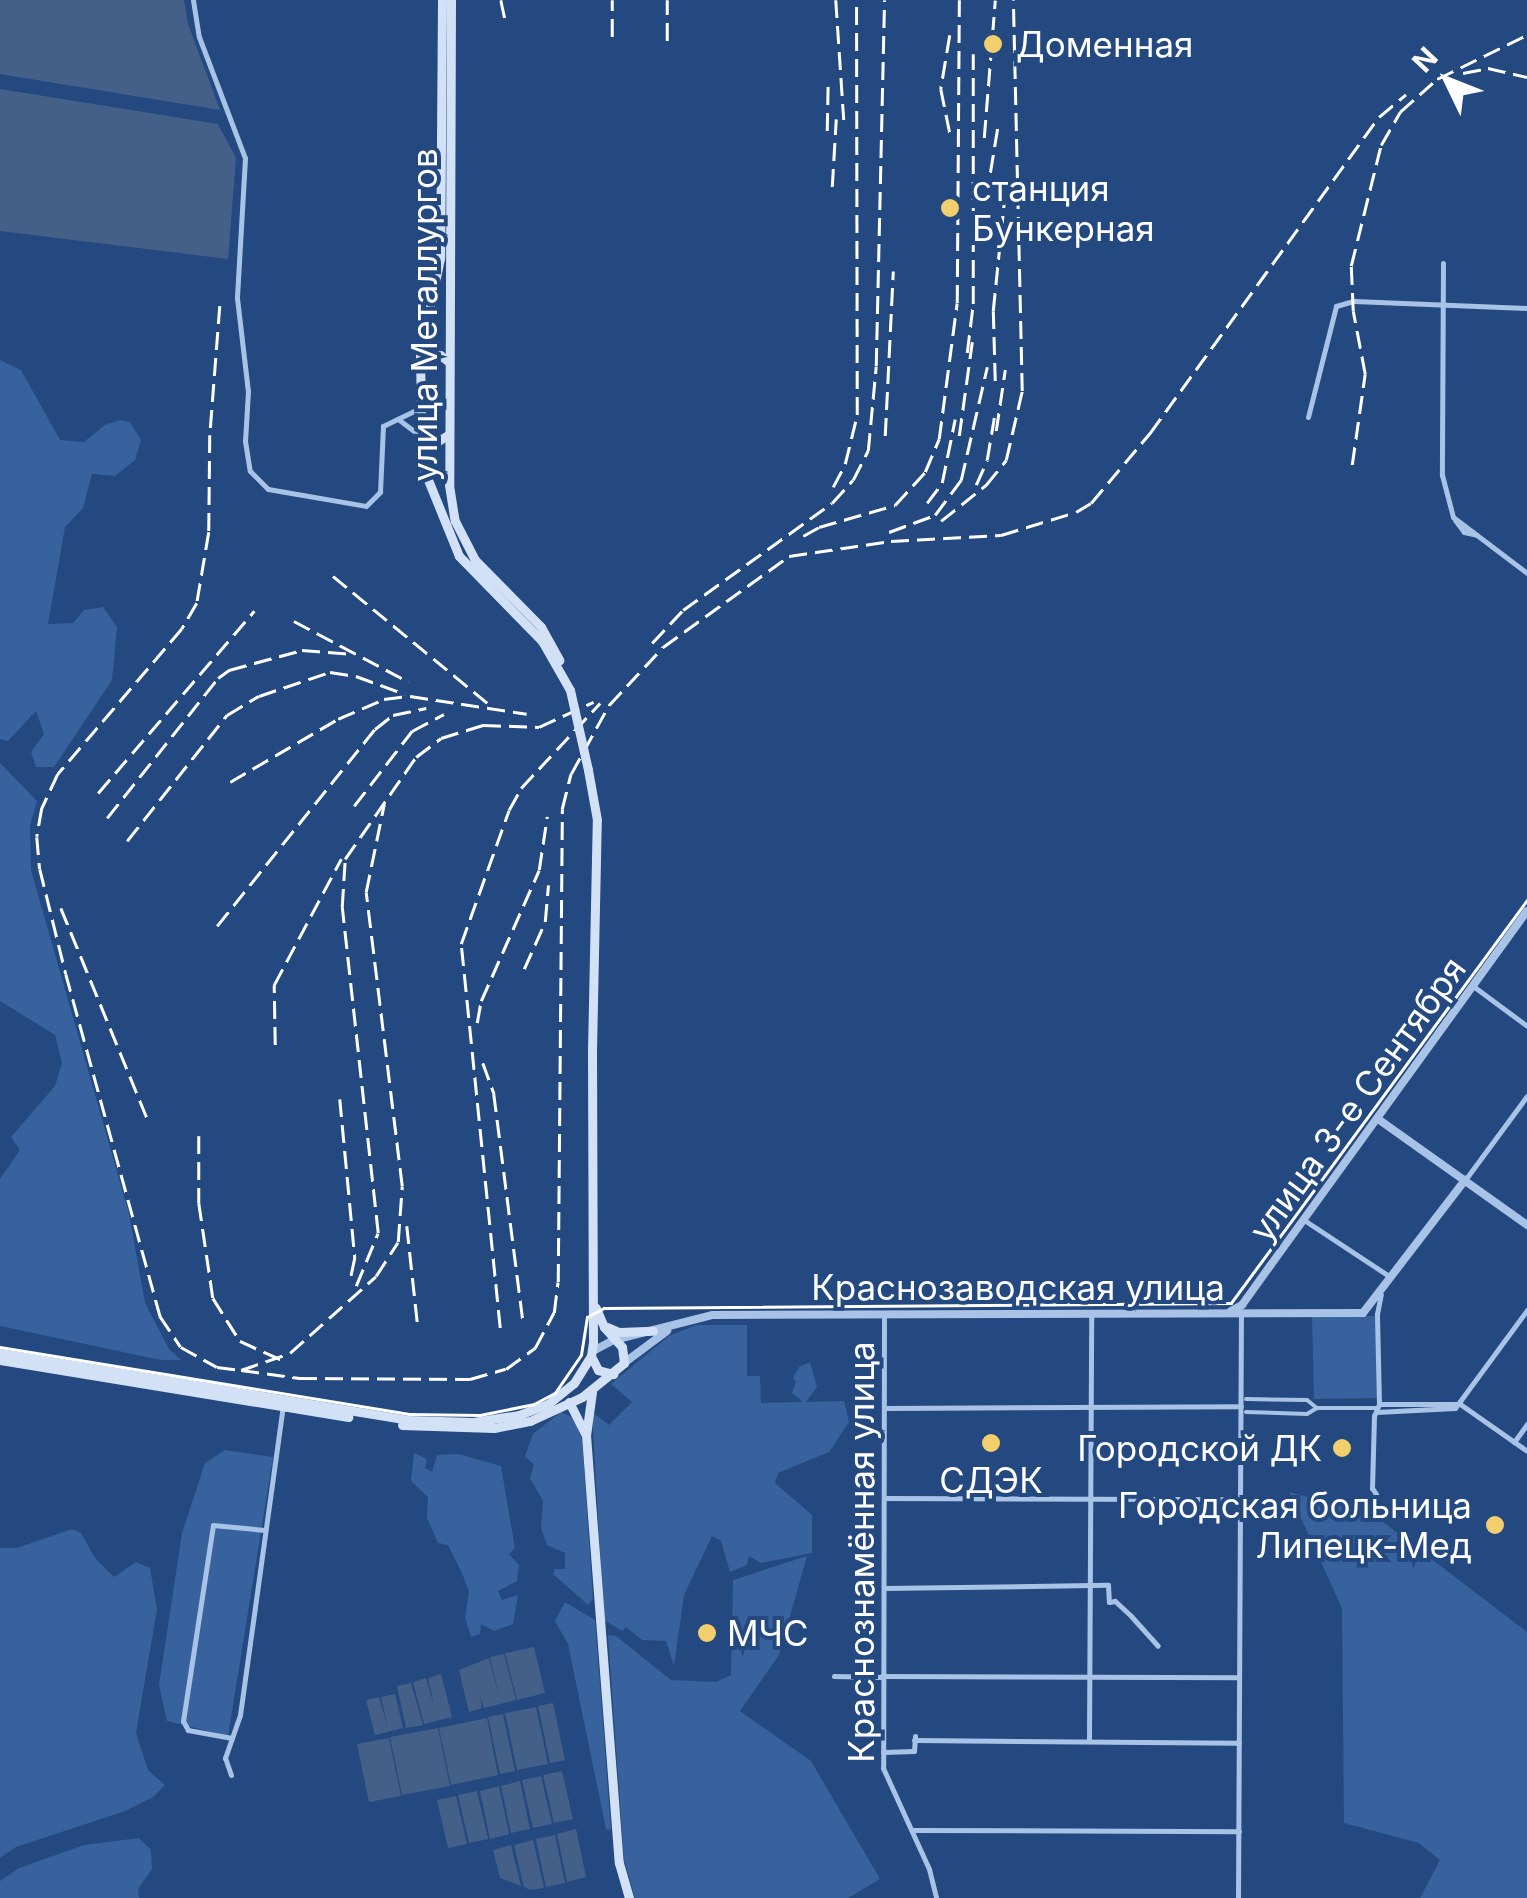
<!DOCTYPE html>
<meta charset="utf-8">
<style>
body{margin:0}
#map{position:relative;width:1527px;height:1898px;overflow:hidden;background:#234980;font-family:Inter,sans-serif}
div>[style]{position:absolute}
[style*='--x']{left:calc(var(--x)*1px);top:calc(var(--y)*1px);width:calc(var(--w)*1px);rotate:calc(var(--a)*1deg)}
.green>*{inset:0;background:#37629d}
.water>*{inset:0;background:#446088}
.pedestrian>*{height:4px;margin:-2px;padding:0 2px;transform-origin:2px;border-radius:2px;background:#a9c3e7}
.minor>*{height:5px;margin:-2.5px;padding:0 2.5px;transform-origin:2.5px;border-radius:2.5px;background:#a9c3e7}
.tertiary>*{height:8px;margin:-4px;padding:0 4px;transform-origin:4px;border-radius:4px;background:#a9c3e7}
.secondary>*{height:9px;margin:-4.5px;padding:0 4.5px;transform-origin:4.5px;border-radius:4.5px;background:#d3e1f6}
.tram>*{height:2.5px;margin:-1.25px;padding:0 1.25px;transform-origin:1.25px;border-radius:1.25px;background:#fff}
.rail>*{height:2.5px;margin-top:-1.25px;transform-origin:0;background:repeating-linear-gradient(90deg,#fff 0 18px,transparent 0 26px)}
.secondary-bridge>*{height:9px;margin:-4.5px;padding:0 4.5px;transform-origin:4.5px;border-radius:4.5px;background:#d3e1f6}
.dots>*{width:28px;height:28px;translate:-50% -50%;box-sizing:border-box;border:5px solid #234980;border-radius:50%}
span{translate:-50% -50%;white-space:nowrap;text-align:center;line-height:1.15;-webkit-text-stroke:8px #234980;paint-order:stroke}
.poi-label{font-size:35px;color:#fff}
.left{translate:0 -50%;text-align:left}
.right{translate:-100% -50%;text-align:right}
.street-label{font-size:35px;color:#fff}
.north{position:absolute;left:1397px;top:30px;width:100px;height:100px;-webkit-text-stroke:8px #234980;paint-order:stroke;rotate:313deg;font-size:28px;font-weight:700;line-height:40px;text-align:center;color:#fff}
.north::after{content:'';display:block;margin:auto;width:35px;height:45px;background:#fff;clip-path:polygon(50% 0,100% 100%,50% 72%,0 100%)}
</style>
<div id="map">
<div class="green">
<i style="clip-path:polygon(0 360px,21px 370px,60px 440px,84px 442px,105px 425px,120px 420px,130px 422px,141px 440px,135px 460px,115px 476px,92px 474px,83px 508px,65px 527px,48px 624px,73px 623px,84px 610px,103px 607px,117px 627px,112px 680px,54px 767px,36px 767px,31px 752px,44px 734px,36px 711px,8px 741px,0 739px)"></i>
<i style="clip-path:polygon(0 763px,37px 801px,30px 826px,31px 870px,129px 1214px,145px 1303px,169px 1349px,181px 1360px,161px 1360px,0 1326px,0 1179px,20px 1150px,11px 1137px,55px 1086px,62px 1063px,55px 1035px,0 1001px)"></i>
<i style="clip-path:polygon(1376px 1316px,1377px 1398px,1314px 1399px,1312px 1317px)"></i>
<i style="clip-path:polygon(696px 1325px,747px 1325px,747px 1376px,760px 1376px,761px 1403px,803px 1402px,792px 1393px,796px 1381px,793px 1378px,799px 1367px,810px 1362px,817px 1387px,806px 1402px,844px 1401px,849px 1422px,829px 1452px,778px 1473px,775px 1483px,812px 1515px,812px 1553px,761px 1563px,749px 1556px,747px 1565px,730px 1572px,721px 1541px,712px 1536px,684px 1595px,674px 1666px,666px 1641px,642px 1640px,626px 1627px,622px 1631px,604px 1620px,592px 1412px,609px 1425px,632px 1402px,611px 1384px,669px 1336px)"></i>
<i style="clip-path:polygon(561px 1412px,573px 1418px,582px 1439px,593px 1599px,588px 1605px,553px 1574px,555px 1569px,565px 1569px,565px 1553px,547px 1545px,541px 1528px,543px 1501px,530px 1478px,534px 1465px,525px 1456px,533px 1434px)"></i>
<i style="clip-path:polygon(225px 1450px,273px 1457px,228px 1736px,167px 1721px,159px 1685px,182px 1533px,205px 1463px)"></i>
<i style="clip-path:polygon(414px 1453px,427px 1459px,425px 1468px,432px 1472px,437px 1455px,458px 1454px,501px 1466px,515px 1548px,509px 1554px,519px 1565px,517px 1581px,498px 1591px,502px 1600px,518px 1595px,513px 1624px,494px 1631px,481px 1624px,480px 1634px,471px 1637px,465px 1618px,469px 1592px,462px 1573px,448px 1545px,438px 1543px,427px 1518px,428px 1497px,411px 1481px)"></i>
<i style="clip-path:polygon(1289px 1492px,1374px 1515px,1527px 1632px,1527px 1898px,1420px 1898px,1440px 1860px,1419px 1843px,1344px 1823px,1342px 1608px)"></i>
<i style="clip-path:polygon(72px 1529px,81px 1533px,95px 1558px,114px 1577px,136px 1562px,150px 1568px,157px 1609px,136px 1733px,148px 1770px,165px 1785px,153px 1797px,125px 1811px,16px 1847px,0 1858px,0 1548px,17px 1548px)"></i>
<i style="clip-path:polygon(807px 1556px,779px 1655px,740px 1711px,811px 1761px,880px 1879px,848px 1898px,635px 1898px,624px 1859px,608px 1635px,616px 1636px,671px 1680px,716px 1682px,731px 1675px,733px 1580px)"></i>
<i style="clip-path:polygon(565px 1602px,595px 1620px,611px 1830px,606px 1829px,568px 1644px,555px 1621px)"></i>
<i style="clip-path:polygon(139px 1838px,151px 1850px,152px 1869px,138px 1889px,139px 1898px,0 1898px,0 1881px,19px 1868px,84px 1845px)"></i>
</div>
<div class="water">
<i style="clip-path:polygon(0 0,184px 0,188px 24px,220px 110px,0 74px)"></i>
<i style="clip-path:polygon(0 89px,218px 124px,236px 158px,228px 259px,0 231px)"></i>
<i style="clip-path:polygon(534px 1647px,545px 1693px,517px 1700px,505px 1653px)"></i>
<i style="clip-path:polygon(504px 1654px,516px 1700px,484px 1708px,480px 1696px,482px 1708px,469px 1712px,459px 1670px,489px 1658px,500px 1700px,490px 1657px)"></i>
<i style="clip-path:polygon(441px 1674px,452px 1717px,424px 1724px,413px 1682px,426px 1678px,435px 1709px,428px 1678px)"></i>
<i style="clip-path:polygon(411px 1683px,423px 1725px,406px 1728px,397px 1686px)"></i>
<i style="clip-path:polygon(395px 1694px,403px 1728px,375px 1735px,366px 1700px,379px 1697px,388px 1728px,381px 1697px)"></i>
<i style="clip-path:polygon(553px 1703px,565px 1760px,550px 1763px,538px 1706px)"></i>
<i style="clip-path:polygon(536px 1707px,548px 1764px,517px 1770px,505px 1713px)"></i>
<i style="clip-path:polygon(503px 1714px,515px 1771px,500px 1774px,488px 1717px)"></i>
<i style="clip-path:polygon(487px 1718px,498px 1775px,451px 1785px,439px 1728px)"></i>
<i style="clip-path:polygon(438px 1728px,450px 1786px,402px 1795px,390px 1737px)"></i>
<i style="clip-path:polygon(389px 1738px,401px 1796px,369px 1802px,357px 1744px)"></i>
<i style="clip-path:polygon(562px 1771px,573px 1819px,554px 1823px,543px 1775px)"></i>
<i style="clip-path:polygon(541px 1776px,552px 1824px,533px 1828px,522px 1780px)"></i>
<i style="clip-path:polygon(520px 1781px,530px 1829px,511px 1833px,501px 1786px)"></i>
<i style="clip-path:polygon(499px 1786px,509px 1834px,490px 1839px,480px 1791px)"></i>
<i style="clip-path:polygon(477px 1791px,488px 1839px,469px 1843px,458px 1795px)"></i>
<i style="clip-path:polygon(456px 1796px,467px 1844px,448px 1848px,437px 1800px)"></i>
<i style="clip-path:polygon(576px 1829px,586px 1877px,567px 1882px,557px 1834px)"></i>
<i style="clip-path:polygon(555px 1835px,565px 1883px,546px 1887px,536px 1839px)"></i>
<i style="clip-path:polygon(533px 1840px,544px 1888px,530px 1890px,524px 1887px,514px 1845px)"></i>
<i style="clip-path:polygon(511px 1845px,521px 1886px,500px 1878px,493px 1850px)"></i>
</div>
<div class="pedestrian">
<i style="--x:1246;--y:1399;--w:61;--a:0.9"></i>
<i style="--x:1307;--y:1400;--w:13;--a:39"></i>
<i style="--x:1317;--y:1408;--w:59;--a:0"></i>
<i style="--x:1246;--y:1412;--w:61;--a:1.9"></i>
<i style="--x:1307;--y:1414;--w:12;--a:-31"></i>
</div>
<div class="minor">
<i style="--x:193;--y:0;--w:37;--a:81"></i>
<i style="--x:199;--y:37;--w:129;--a:69.2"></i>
<i style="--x:245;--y:158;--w:140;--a:93.3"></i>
<i style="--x:237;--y:298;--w:94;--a:83.3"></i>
<i style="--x:248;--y:391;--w:50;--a:93.4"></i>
<i style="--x:245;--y:441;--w:30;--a:81"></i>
<i style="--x:250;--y:471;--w:25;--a:45"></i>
<i style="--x:268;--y:489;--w:99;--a:9.8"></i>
<i style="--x:366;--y:506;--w:20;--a:-45"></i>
<i style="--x:380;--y:492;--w:66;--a:-87.4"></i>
<i style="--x:383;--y:426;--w:39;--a:-26"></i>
<i style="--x:1443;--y:263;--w:212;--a:90.3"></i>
<i style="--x:1442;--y:475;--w:43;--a:75.3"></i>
<i style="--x:1453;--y:517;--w:93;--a:37.1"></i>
<i style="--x:1308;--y:417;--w:114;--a:-75.8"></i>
<i style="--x:1336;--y:306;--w:19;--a:-16"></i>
<i style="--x:1354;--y:301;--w:173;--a:2.3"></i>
<i style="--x:398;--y:419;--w:26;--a:37"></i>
<i style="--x:1455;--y:520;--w:15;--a:53"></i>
<i style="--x:1464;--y:532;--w:13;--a:13"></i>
<i style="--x:1473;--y:986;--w:67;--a:36.5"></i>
<i style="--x:1465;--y:1180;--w:104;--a:-53.6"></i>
<i style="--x:1304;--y:1220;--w:102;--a:33.4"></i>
<i style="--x:884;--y:1315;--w:453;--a:90.1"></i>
<i style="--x:883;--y:1768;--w:111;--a:65.5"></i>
<i style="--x:929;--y:1869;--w:30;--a:76"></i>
<i style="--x:1379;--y:1404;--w:81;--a:0"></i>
<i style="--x:1460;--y:1404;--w:82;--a:35"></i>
<i style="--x:886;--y:1408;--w:355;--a:-0.3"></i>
<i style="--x:1376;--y:1412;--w:79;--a:-2.9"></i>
<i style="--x:1455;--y:1408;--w:122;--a:-53.7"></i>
<i style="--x:1514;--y:1442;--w:22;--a:-54"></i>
<i style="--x:1376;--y:1494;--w:7;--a:-124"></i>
<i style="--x:1372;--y:1488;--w:72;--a:-88.4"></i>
<i style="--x:1374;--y:1416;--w:13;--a:-67"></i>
<i style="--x:1379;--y:1404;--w:90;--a:-91.3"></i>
<i style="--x:1377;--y:1314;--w:20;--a:-79"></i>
<i style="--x:884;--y:1498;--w:357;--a:0.2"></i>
<i style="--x:884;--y:1588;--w:224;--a:-0.8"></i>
<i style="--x:1108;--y:1585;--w:17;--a:87"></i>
<i style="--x:1109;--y:1602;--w:6;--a:-9"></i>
<i style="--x:1115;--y:1601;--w:22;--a:43"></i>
<i style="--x:1131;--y:1616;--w:40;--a:48"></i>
<i style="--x:834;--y:1676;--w:47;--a:1.2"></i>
<i style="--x:882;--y:1676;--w:357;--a:0.2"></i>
<i style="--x:232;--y:1738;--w:45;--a:-169.7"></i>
<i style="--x:188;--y:1730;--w:10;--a:-119"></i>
<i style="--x:183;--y:1721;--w:198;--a:-81.3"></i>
<i style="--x:213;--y:1525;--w:52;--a:5.5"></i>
<i style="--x:914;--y:1740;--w:325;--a:0.5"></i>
<i style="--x:1089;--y:1740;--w:426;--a:-89.7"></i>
<i style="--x:883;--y:1752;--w:31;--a:-2"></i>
<i style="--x:914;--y:1751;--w:15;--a:-86"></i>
<i style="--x:231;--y:1775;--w:18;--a:-109"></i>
<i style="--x:225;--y:1758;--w:46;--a:-70.8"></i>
<i style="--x:240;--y:1715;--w:312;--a:-82.1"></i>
<i style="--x:912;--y:1830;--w:327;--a:0.2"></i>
<i style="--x:1238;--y:1898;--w:584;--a:-89.71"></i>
</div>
<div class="tertiary">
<i style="--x:1378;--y:1119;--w:183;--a:35.4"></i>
<i style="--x:1231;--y:1311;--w:13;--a:-29"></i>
<i style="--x:1242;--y:1305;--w:48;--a:-54.3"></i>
<i style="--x:1270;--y:1266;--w:438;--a:-54.1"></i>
<i style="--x:593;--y:1351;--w:24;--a:-28"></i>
<i style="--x:614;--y:1340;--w:102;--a:-14.2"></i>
<i style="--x:713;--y:1315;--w:650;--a:-0.18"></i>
<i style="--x:1363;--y:1313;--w:168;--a:-52.5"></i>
<i style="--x:624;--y:1363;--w:54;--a:-36.7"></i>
</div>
<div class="secondary">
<i style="--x:442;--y:0;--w:258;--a:90.4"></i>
<i style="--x:440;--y:258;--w:99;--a:101.7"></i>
<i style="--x:420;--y:355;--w:110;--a:89"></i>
<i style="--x:422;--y:465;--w:98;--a:67.9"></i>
<i style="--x:459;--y:556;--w:119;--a:45.7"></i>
<i style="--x:542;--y:641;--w:56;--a:60.3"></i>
<i style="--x:451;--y:0;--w:485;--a:90.2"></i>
<i style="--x:449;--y:485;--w:36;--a:81"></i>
<i style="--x:455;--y:521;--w:44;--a:62.9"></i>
<i style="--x:475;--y:560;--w:94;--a:45.4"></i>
<i style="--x:541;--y:627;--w:38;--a:61"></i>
<i style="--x:420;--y:355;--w:20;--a:0"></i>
<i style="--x:440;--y:355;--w:11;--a:38"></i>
<i style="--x:419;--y:436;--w:20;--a:15"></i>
<i style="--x:438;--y:441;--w:12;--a:-31"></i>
<i style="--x:607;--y:1327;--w:13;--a:23"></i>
<i style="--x:619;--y:1332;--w:34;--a:-2"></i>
<i style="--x:0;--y:1353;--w:412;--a:9.3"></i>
<i style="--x:407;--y:1420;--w:66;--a:1.7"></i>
<i style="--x:473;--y:1422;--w:47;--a:-8.7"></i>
<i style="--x:519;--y:1415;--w:31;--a:-21"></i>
<i style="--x:548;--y:1404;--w:33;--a:-39"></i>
<i style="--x:574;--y:1383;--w:32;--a:-58"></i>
<i style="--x:591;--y:1356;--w:14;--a:-82"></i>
<i style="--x:593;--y:1342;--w:292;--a:-90.2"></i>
<i style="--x:592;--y:1050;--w:230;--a:-88.8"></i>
<i style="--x:597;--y:820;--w:51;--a:-100.2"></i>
<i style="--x:591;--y:1356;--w:16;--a:63"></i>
<i style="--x:598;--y:1370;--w:16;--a:15"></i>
<i style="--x:0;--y:1360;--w:353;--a:9.3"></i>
<i style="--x:592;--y:1392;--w:43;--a:97.9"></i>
<i style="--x:586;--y:1435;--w:80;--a:85.7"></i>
<i style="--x:592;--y:1515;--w:349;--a:85.6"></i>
<i style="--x:619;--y:1863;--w:36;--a:74"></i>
<i style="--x:569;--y:1402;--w:35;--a:63"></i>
<i style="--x:402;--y:1425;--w:92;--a:1.9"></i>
<i style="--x:494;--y:1428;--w:37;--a:-11"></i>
<i style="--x:530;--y:1421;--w:57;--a:-24.8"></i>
<i style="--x:582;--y:1397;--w:54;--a:-39"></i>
<i style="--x:624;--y:1363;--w:16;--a:-97"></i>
<i style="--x:622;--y:1347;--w:27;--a:-132"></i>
<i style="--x:604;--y:1327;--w:21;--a:-113"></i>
</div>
<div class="tram">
<i style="--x:0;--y:1347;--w:413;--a:9.3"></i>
<i style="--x:408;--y:1414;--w:72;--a:0.8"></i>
<i style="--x:480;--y:1415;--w:55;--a:-11.5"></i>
<i style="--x:534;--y:1404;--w:24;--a:-28"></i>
<i style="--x:555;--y:1393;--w:46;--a:-55.6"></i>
<i style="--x:581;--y:1355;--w:38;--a:-81"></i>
<i style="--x:587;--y:1317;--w:19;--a:-28"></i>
<i style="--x:604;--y:1308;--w:627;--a:-0.46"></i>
<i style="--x:1231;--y:1303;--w:500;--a:-53.7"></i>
</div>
<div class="rail">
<i style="--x:501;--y:0;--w:19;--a:78"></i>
<i style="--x:836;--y:0;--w:120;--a:86.2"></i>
<i style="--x:950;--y:35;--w:55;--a:99.5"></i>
<i style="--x:941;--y:89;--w:50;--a:78.5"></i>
<i style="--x:612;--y:37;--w:37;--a:-90"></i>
<i style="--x:667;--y:41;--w:41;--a:-90"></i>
<i style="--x:1463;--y:73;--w:25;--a:-11"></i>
<i style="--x:1488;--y:68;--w:40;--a:13"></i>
<i style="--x:827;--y:131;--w:50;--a:-88.9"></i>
<i style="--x:984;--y:138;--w:138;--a:-85.4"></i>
<i style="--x:832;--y:187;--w:68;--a:-86.6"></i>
<i style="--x:986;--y:198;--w:74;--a:-80.7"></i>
<i style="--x:220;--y:306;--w:129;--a:94.4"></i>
<i style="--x:210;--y:435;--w:97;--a:90.6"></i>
<i style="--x:209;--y:532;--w:72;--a:99.6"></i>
<i style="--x:197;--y:603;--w:30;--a:120"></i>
<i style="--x:182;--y:629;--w:191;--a:130.5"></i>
<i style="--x:58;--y:774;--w:38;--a:115"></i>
<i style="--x:42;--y:808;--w:29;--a:100"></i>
<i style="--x:37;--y:837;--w:32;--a:85"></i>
<i style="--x:40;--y:869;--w:108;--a:76.1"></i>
<i style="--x:66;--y:974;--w:355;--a:74.6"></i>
<i style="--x:160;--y:1316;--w:37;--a:56"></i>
<i style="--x:181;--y:1347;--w:41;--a:29.1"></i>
<i style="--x:217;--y:1367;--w:24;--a:7"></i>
<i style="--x:241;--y:1370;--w:52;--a:-19.1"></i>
<i style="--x:290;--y:1353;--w:115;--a:-41.8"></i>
<i style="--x:376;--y:1276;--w:40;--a:-57.1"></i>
<i style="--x:398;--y:1242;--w:56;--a:-85.9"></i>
<i style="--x:402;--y:1186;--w:296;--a:-97"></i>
<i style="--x:366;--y:892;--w:90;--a:-78.4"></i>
<i style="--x:967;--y:353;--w:49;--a:-83"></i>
<i style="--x:973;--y:304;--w:250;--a:-90"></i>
<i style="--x:995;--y:381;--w:70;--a:-91.6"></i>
<i style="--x:993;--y:311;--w:109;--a:-84.2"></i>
<i style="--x:996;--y:431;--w:62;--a:-81.6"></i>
<i style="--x:885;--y:436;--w:165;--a:-87.2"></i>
<i style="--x:959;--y:436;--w:95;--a:-82.1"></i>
<i style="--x:1352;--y:465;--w:92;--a:-81.9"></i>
<i style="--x:1365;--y:374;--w:64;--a:-100.8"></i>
<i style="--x:1353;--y:311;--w:45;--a:-92.5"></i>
<i style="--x:1351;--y:266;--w:125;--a:-76.1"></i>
<i style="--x:1381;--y:145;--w:38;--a:-60"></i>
<i style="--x:1400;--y:112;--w:50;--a:-41.7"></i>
<i style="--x:1437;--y:79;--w:100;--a:-26.1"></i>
<i style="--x:976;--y:485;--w:27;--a:-66"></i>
<i style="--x:987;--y:460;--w:43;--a:-80.5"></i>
<i style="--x:833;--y:487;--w:26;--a:-62"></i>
<i style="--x:845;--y:464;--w:50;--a:-76.2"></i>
<i style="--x:857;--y:415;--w:415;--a:-90.1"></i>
<i style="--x:927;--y:503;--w:25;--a:-53"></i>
<i style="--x:942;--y:483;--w:65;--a:-78.5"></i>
<i style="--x:941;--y:521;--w:58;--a:-38.7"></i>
<i style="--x:986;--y:485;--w:32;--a:-51"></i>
<i style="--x:1006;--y:460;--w:71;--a:-76.9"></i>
<i style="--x:1022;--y:391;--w:391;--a:-91.3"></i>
<i style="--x:889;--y:532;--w:49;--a:-20.3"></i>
<i style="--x:935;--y:515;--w:44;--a:-53.4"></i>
<i style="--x:961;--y:480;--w:116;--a:-77"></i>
<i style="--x:803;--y:536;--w:18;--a:-29"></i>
<i style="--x:819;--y:527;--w:79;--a:-16.1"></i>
<i style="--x:895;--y:505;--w:45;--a:-47.7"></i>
<i style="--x:925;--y:472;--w:36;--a:-67"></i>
<i style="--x:939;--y:439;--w:137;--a:-82.5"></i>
<i style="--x:957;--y:303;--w:303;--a:-89.6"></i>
<i style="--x:333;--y:576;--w:205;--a:39.4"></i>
<i style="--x:294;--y:621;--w:130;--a:27.9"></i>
<i style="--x:652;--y:643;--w:45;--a:-46.8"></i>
<i style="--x:683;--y:610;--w:183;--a:-35.7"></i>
<i style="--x:832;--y:503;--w:31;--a:-48"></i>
<i style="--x:853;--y:480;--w:33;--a:-63"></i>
<i style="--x:868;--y:451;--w:85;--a:-84.6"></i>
<i style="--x:876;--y:366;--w:366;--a:-88.7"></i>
<i style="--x:230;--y:782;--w:125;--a:-30.3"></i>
<i style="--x:338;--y:719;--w:50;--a:-23.5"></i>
<i style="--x:384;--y:699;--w:26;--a:-7"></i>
<i style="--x:410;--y:696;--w:118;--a:8.7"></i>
<i style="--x:98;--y:793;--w:240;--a:-49.4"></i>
<i style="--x:354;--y:806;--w:95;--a:-52.3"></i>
<i style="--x:412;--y:731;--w:36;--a:-28"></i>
<i style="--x:107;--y:818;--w:179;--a:-51.6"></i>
<i style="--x:218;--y:678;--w:14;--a:-36"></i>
<i style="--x:229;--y:670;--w:76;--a:-15.3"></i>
<i style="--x:302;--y:650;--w:52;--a:4.4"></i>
<i style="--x:127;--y:841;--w:161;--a:-51.6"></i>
<i style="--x:227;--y:715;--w:37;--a:-31"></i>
<i style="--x:259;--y:696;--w:75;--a:-18.7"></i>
<i style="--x:330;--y:672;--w:26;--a:9"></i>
<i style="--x:356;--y:676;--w:52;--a:20.2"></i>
<i style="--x:61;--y:908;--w:232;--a:67.7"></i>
<i style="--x:217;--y:926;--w:253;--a:-51.3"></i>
<i style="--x:375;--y:729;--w:23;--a:-38"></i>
<i style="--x:393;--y:715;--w:34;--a:-12"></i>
<i style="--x:524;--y:969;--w:51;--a:-65.9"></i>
<i style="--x:545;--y:922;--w:37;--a:-85"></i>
<i style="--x:477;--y:1023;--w:22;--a:-80"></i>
<i style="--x:481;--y:1001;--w:143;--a:-66.1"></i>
<i style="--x:539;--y:870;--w:54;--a:-81.4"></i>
<i style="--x:275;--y:1045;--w:60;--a:-91"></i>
<i style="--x:274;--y:985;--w:143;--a:-62"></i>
<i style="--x:483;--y:1063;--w:33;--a:70"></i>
<i style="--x:494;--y:1094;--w:229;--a:82.7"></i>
<i style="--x:340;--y:1099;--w:160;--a:84.6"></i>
<i style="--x:355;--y:1258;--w:25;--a:102"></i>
<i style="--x:199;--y:1136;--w:67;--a:90"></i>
<i style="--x:199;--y:1203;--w:96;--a:81.6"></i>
<i style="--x:213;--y:1298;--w:51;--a:57.9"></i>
<i style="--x:240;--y:1341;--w:46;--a:24.3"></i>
<i style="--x:407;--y:1226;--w:102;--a:83.8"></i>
<i style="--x:356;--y:1286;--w:57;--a:-67.5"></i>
<i style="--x:378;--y:1233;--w:328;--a:-96.3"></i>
<i style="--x:342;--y:907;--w:48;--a:-86.4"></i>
<i style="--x:345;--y:859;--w:124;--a:-55.2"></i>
<i style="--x:416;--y:757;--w:31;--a:-37"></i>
<i style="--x:441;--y:738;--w:44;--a:-17.2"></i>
<i style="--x:483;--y:725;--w:56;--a:2"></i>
<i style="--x:539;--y:727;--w:60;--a:-24.8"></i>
<i style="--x:500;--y:1328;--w:386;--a:-95.8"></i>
<i style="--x:461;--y:944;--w:142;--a:-70.3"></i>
<i style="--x:509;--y:810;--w:25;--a:-61"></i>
<i style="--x:521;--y:788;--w:116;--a:-47.1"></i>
<i style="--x:241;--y:1370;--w:59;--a:7.9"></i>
<i style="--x:299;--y:1378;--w:171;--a:0.3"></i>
<i style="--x:470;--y:1379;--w:37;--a:-16"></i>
<i style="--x:506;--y:1369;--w:36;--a:-36"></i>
<i style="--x:535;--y:1348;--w:40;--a:-62"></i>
<i style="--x:554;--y:1313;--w:31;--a:-83"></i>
<i style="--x:558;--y:1282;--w:473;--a:-89.5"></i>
<i style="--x:562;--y:809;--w:36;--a:-76"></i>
<i style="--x:571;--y:774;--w:79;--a:-61.2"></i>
<i style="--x:609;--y:705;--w:79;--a:-47"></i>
<i style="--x:663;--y:647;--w:155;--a:-35.8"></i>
<i style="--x:789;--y:556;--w:103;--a:-8.4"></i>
<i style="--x:891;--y:541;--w:110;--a:-3.1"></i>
<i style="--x:1001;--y:535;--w:78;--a:-17"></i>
<i style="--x:1076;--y:512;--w:17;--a:-31"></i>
<i style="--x:1091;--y:503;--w:92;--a:-49.9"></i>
<i style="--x:1150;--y:433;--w:390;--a:-54.1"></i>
<i style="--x:1379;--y:117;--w:35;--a:-40"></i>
</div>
<div class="secondary-bridge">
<i style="--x:570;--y:690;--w:82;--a:77.3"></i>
</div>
<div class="dots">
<i style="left:993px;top:44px;background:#f2cf6c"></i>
<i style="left:950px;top:208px;background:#f2cf6c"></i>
<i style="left:991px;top:1443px;background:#f2cf6c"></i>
<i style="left:1342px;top:1448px;background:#f2cf6c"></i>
<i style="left:1495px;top:1525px;background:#f2cf6c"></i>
<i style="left:707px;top:1633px;background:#f2cf6c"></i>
</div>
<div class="poi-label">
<span class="left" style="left:1016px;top:44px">Доменная</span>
<span class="left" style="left:972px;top:208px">станция<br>Бункерная</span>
<span class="right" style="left:1322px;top:1448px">Городской ДК</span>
<span style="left:991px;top:1480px">СДЭК</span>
<span class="right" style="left:1472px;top:1525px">Городская больница<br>Липецк-Мед</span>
<span class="left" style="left:727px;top:1633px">МЧС</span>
</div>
<div class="street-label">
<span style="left:424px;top:315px;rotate:-90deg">улица Металлургов</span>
<span style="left:1357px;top:1099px;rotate:-54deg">улица 3-е Сентября</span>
<span style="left:1018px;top:1287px">Краснозаводская улица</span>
<span style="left:861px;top:1552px;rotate:-90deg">Краснознамённая улица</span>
</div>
<div class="north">N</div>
</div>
